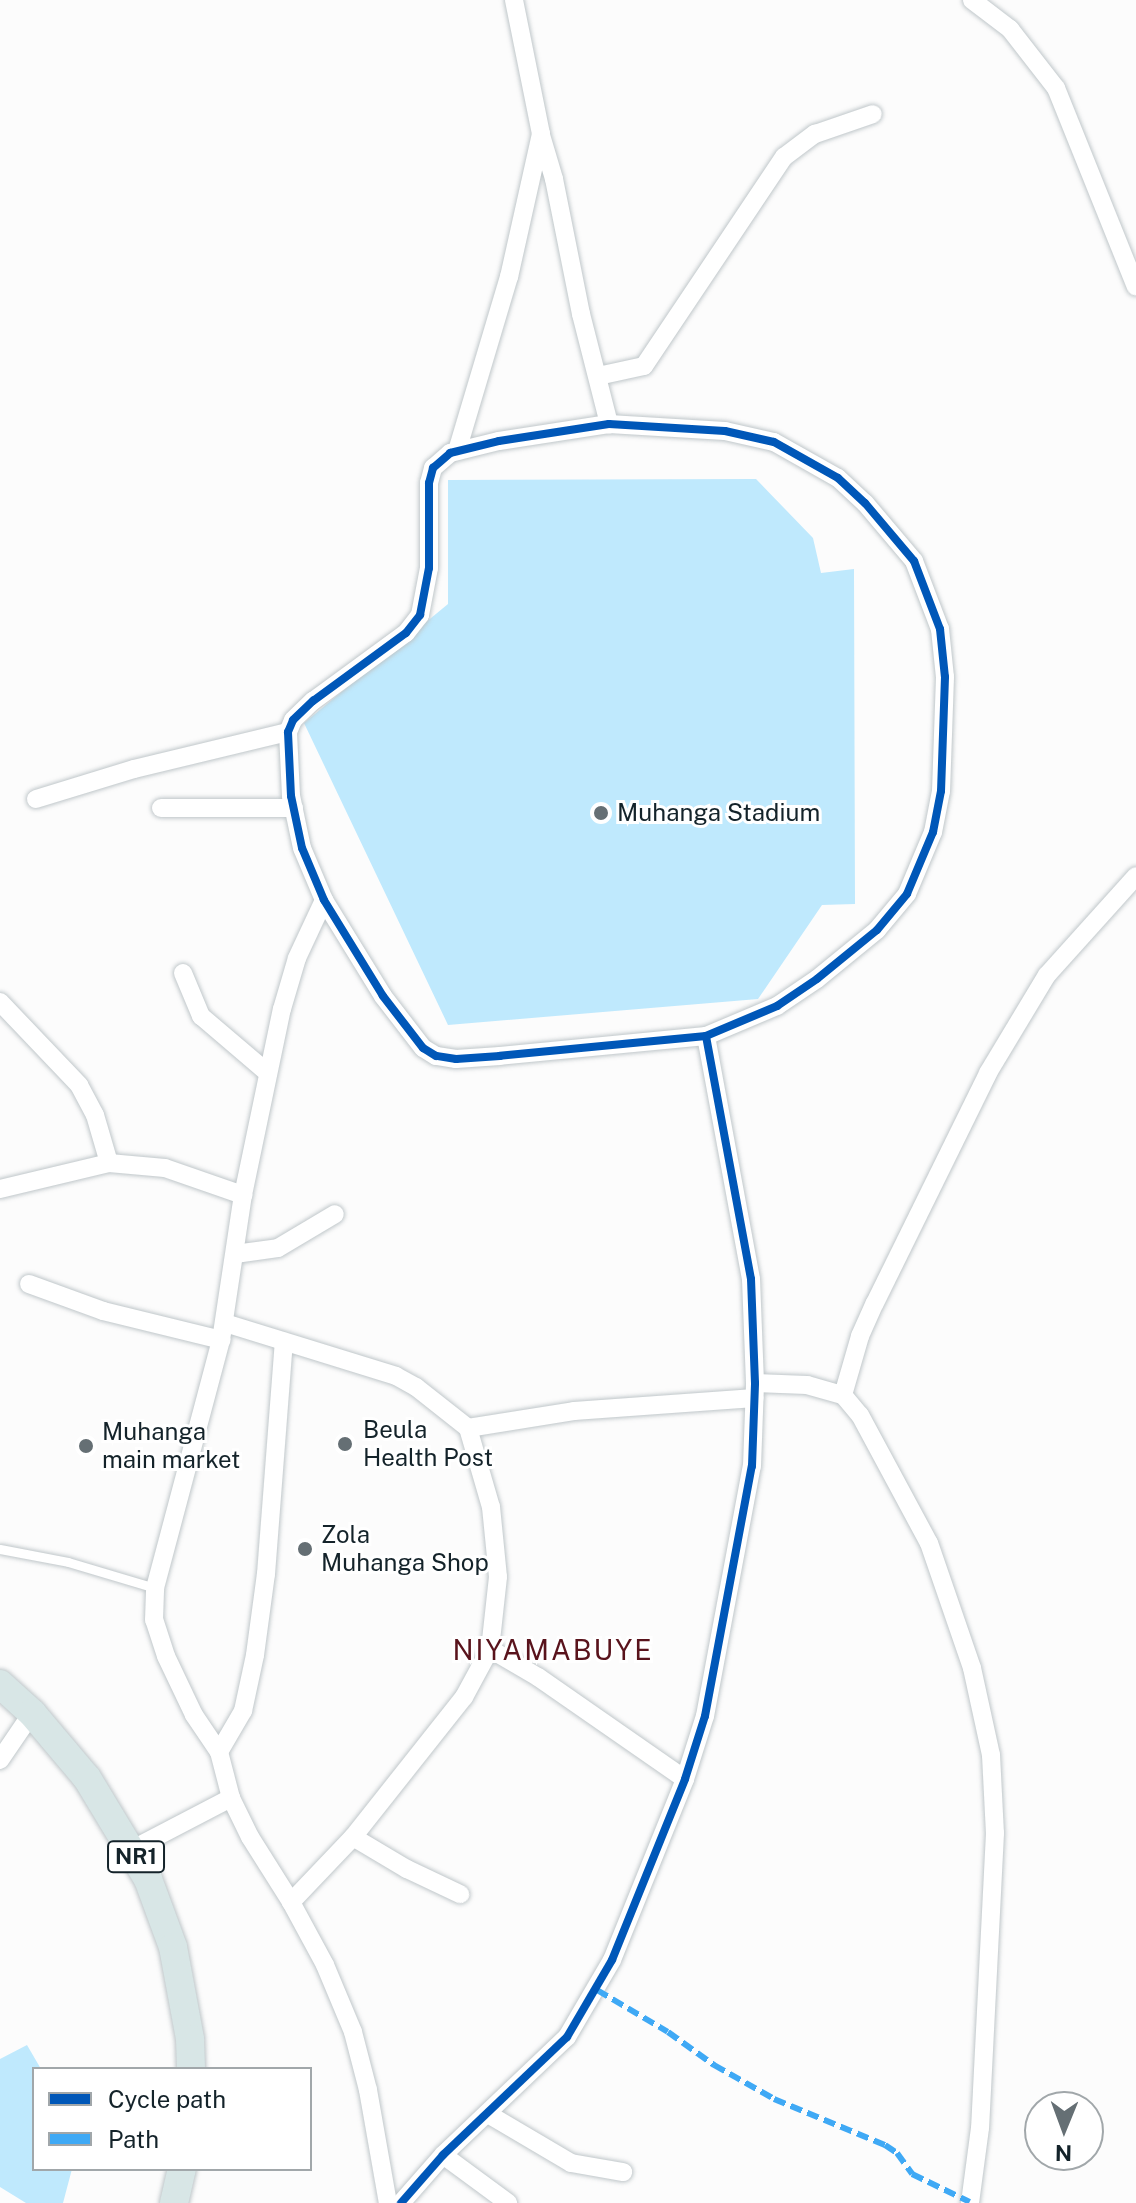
<!DOCTYPE html>
<style>
body{margin:0}
#map{position:relative;width:1136px;height:2203px;overflow:hidden;background:#fcfcfc;font-family:"Public Sans",sans-serif}
div>[style]{position:absolute}
[style*='--x']{left:calc(var(--x)*1px);top:calc(var(--y)*1px);width:calc(var(--w)*1px);rotate:calc(var(--a)*1deg)}
.green>*{inset:0;background:#bfe9fd}
.roads{filter:drop-shadow(0 0 2px #c0c7ca) drop-shadow(0 0 2px #c0c7ca)}
.service>*{height:9px;margin:-4.5px;padding:0 4.5px;transform-origin:4.5px;border-radius:4.5px;background:#fff}
.minor>*{height:18px;margin:-9px;padding:0 9px;transform-origin:9px;border-radius:9px;background:#fff}
.trunk>*{height:28px;margin:-14px;padding:0 14px;transform-origin:14px;border-radius:14px;background:#d8e6e6}
.quiet>*{height:6px;margin-top:-3px;transform-origin:0;background:repeating-linear-gradient(90deg,#3fa9f5 0 12px,transparent 0 18px)}
.cycleway>*{height:8px;margin:-4px;padding:0 4px;transform-origin:4px;border-radius:4px;background:#0057b8}
.dots>*{width:22px;height:22px;translate:-50% -50%;box-sizing:border-box;border:4px solid #fff;border-radius:50%}
span{translate:-50% -50%;white-space:nowrap;text-align:center;line-height:1.15;-webkit-text-stroke:6px #fff;paint-order:stroke}
.shield-label span{padding:2px 6px;background:#fff;border:2px solid;border-radius:6px;-webkit-text-stroke-width:0}
.shield-label{font-size:22px;color:#14232a;font-weight:700}
.poi-label{font-size:24px;color:#14232a}
.left{translate:0 -50%;text-align:left}
.quarter-label{font-size:28px;color:#59131c;letter-spacing:2px}
.legend{position:absolute;left:32px;top:2067px;width:280px;height:104px;box-sizing:border-box;background:#fff;border:2px solid #a1a7aa;margin:0;padding:10px 14px;list-style:none;font-size:24px;color:#14232a}
.legend li{display:flex;align-items:center;gap:16px;height:40px}
.legend b{width:40px;border:2px solid #a1a7aa}
.north{position:absolute;left:1024px;top:2091px;width:80px;height:80px;box-sizing:border-box;background:#fff;border:2px solid #a1a7aa;border-radius:50%;rotate:181deg;font-size:22px;font-weight:700;line-height:32px;text-align:center;color:#14232a}
.north::after{content:'';display:block;margin:auto;width:28px;height:36px;background:#656f74;clip-path:polygon(50% 0,100% 100%,50% 72%,0 100%)}
</style>
<div id="map">
<div class="green">
<i style="clip-path:polygon(756px 479px,813px 538px,821px 573px,854px 569px,855px 904px,822px 905px,758px 999px,448px 1025px,304px 723px,448px 604px,448px 480px)"></i>
<i style="clip-path:polygon(27px 2045px,41px 2069px,34px 2069px,34px 2169px,72px 2169px,63px 2203px,26px 2203px,0 2187px,0 2059px)"></i>
</div>
<div class="roads">
<div class="service">
<i style="--x:0;--y:1549;--w:69;--a:10.8"></i>
<i style="--x:68;--y:1562;--w:91;--a:16.6"></i>
</div>
<div class="minor">
<i style="--x:972;--y:0;--w:48;--a:37.3"></i>
<i style="--x:1010;--y:29;--w:75;--a:52.1"></i>
<i style="--x:1056;--y:88;--w:214;--a:68.1"></i>
<i style="--x:541;--y:135;--w:46;--a:73.5"></i>
<i style="--x:554;--y:179;--w:138;--a:78.7"></i>
<i style="--x:581;--y:314;--w:114;--a:75.7"></i>
<i style="--x:598;--y:376;--w:47;--a:-12.3"></i>
<i style="--x:644;--y:366;--w:252;--a:-56.2"></i>
<i style="--x:784;--y:157;--w:39;--a:-37"></i>
<i style="--x:815;--y:134;--w:61;--a:-19"></i>
<i style="--x:457;--y:451;--w:182;--a:-73.4"></i>
<i style="--x:509;--y:277;--w:147;--a:-77.4"></i>
<i style="--x:541;--y:134;--w:137;--a:-101.4"></i>
<i style="--x:36;--y:799;--w:102;--a:-17"></i>
<i style="--x:134;--y:769;--w:158;--a:-13.5"></i>
<i style="--x:161;--y:808;--w:133;--a:0"></i>
<i style="--x:183;--y:973;--w:47;--a:67.3"></i>
<i style="--x:201;--y:1016;--w:88;--a:40.4"></i>
<i style="--x:0;--y:1002;--w:115;--a:46.4"></i>
<i style="--x:79;--y:1085;--w:34;--a:62"></i>
<i style="--x:95;--y:1115;--w:50;--a:73.7"></i>
<i style="--x:0;--y:1189;--w:112;--a:-13.4"></i>
<i style="--x:109;--y:1163;--w:56;--a:5.1"></i>
<i style="--x:165;--y:1168;--w:83;--a:19.1"></i>
<i style="--x:235;--y:1254;--w:43;--a:-7.9"></i>
<i style="--x:278;--y:1248;--w:66;--a:-30.8"></i>
<i style="--x:29;--y:1284;--w:79;--a:20"></i>
<i style="--x:103;--y:1311;--w:122;--a:13.8"></i>
<i style="--x:225;--y:1323;--w:179;--a:17.2"></i>
<i style="--x:396;--y:1376;--w:23;--a:29"></i>
<i style="--x:416;--y:1387;--w:66;--a:38.3"></i>
<i style="--x:468;--y:1428;--w:82;--a:73.8"></i>
<i style="--x:491;--y:1507;--w:70;--a:84.3"></i>
<i style="--x:498;--y:1577;--w:72;--a:96.3"></i>
<i style="--x:490;--y:1649;--w:55;--a:118.4"></i>
<i style="--x:464;--y:1697;--w:179;--a:128.4"></i>
<i style="--x:353;--y:1837;--w:90;--a:133.6"></i>
<i style="--x:291;--y:1902;--w:72;--a:61.6"></i>
<i style="--x:325;--y:1965;--w:73;--a:67.3"></i>
<i style="--x:353;--y:2032;--w:60;--a:75.5"></i>
<i style="--x:368;--y:2090;--w:115;--a:80"></i>
<i style="--x:755;--y:1383;--w:52;--a:2.2"></i>
<i style="--x:807;--y:1385;--w:37;--a:16"></i>
<i style="--x:843;--y:1395;--w:26;--a:50"></i>
<i style="--x:860;--y:1415;--w:145;--a:61.7"></i>
<i style="--x:929;--y:1543;--w:132;--a:71"></i>
<i style="--x:972;--y:1668;--w:89;--a:77.7"></i>
<i style="--x:991;--y:1755;--w:78;--a:87.1"></i>
<i style="--x:995;--y:1833;--w:295;--a:92.9"></i>
<i style="--x:980;--y:2128;--w:76;--a:97.6"></i>
<i style="--x:843;--y:1395;--w:61;--a:-73.9"></i>
<i style="--x:860;--y:1336;--w:36;--a:-66"></i>
<i style="--x:875;--y:1303;--w:256;--a:-63.8"></i>
<i style="--x:988;--y:1073;--w:114;--a:-59"></i>
<i style="--x:1047;--y:975;--w:133;--a:-48"></i>
<i style="--x:468;--y:1428;--w:107;--a:-9.1"></i>
<i style="--x:574;--y:1411;--w:181;--a:-4.1"></i>
<i style="--x:490;--y:1649;--w:56;--a:30.3"></i>
<i style="--x:538;--y:1677;--w:179;--a:34.8"></i>
<i style="--x:219;--y:1752;--w:48;--a:-59.7"></i>
<i style="--x:243;--y:1711;--w:57;--a:-77.9"></i>
<i style="--x:255;--y:1655;--w:82;--a:-82.3"></i>
<i style="--x:266;--y:1574;--w:233;--a:-85.6"></i>
<i style="--x:0;--y:1760;--w:57;--a:-55.8"></i>
<i style="--x:353;--y:1837;--w:63;--a:30.7"></i>
<i style="--x:407;--y:1869;--w:59;--a:25.3"></i>
<i style="--x:131;--y:1850;--w:113;--a:-27.5"></i>
<i style="--x:291;--y:1902;--w:77;--a:-122.2"></i>
<i style="--x:250;--y:1837;--w:43;--a:-116"></i>
<i style="--x:231;--y:1798;--w:48;--a:-104.6"></i>
<i style="--x:219;--y:1752;--w:45;--a:-124"></i>
<i style="--x:194;--y:1715;--w:65;--a:-115.4"></i>
<i style="--x:166;--y:1656;--w:38;--a:-108"></i>
<i style="--x:154;--y:1620;--w:32;--a:-88"></i>
<i style="--x:155;--y:1588;--w:257;--a:-75.1"></i>
<i style="--x:221;--y:1340;--w:147;--a:-81.4"></i>
<i style="--x:243;--y:1195;--w:190;--a:-78.2"></i>
<i style="--x:282;--y:1009;--w:53;--a:-73.6"></i>
<i style="--x:297;--y:958;--w:64;--a:-65"></i>
<i style="--x:488;--y:2114;--w:96;--a:30.6"></i>
<i style="--x:571;--y:2163;--w:53;--a:9.8"></i>
<i style="--x:443;--y:2155;--w:81;--a:36.4"></i>
<i style="--x:401;--y:2203;--w:64;--a:-48.8"></i>
<i style="--x:443;--y:2155;--w:171;--a:-43.6"></i>
<i style="--x:567;--y:2037;--w:89;--a:-59.7"></i>
<i style="--x:612;--y:1960;--w:195;--a:-68"></i>
<i style="--x:685;--y:1779;--w:66;--a:-72.4"></i>
<i style="--x:705;--y:1716;--w:254;--a:-79.4"></i>
<i style="--x:752;--y:1466;--w:83;--a:-87.9"></i>
<i style="--x:755;--y:1383;--w:104;--a:-92.2"></i>
<i style="--x:751;--y:1279;--w:247;--a:-100.5"></i>
<i style="--x:706;--y:1036;--w:207;--a:174.5"></i>
<i style="--x:500;--y:1056;--w:44;--a:176.1"></i>
<i style="--x:456;--y:1059;--w:20;--a:-171"></i>
<i style="--x:436;--y:1056;--w:15;--a:-148"></i>
<i style="--x:423;--y:1048;--w:66;--a:-127.6"></i>
<i style="--x:383;--y:996;--w:113;--a:-121.6"></i>
<i style="--x:324;--y:900;--w:56;--a:-112.9"></i>
<i style="--x:302;--y:848;--w:53;--a:-101.9"></i>
<i style="--x:291;--y:796;--w:64;--a:-92.7"></i>
<i style="--x:288;--y:732;--w:13;--a:-67"></i>
<i style="--x:293;--y:720;--w:28;--a:-44"></i>
<i style="--x:313;--y:701;--w:115;--a:-36.2"></i>
<i style="--x:406;--y:633;--w:23;--a:-52"></i>
<i style="--x:420;--y:615;--w:48;--a:-79.2"></i>
<i style="--x:429;--y:568;--w:85;--a:-90"></i>
<i style="--x:429;--y:483;--w:16;--a:-75"></i>
<i style="--x:433;--y:468;--w:23;--a:-41"></i>
<i style="--x:450;--y:453;--w:50;--a:-13.8"></i>
<i style="--x:499;--y:441;--w:111;--a:-8.8"></i>
<i style="--x:609;--y:424;--w:116;--a:3.5"></i>
<i style="--x:725;--y:431;--w:50;--a:12.7"></i>
<i style="--x:774;--y:442;--w:73;--a:29.4"></i>
<i style="--x:838;--y:478;--w:37;--a:43"></i>
<i style="--x:865;--y:503;--w:76;--a:49.8"></i>
<i style="--x:914;--y:561;--w:73;--a:69.1"></i>
<i style="--x:940;--y:629;--w:48;--a:84.1"></i>
<i style="--x:945;--y:677;--w:114;--a:92"></i>
<i style="--x:941;--y:791;--w:42;--a:101"></i>
<i style="--x:933;--y:832;--w:67;--a:112.8"></i>
<i style="--x:907;--y:894;--w:47;--a:129.8"></i>
<i style="--x:877;--y:930;--w:77;--a:140.8"></i>
<i style="--x:817;--y:979;--w:48;--a:146"></i>
<i style="--x:777;--y:1006;--w:77;--a:157.1"></i>
</div>
<div class="trunk">
<i style="--x:0;--y:1684;--w:43;--a:42.2"></i>
<i style="--x:32;--y:1713;--w:85;--a:49.8"></i>
<i style="--x:87;--y:1778;--w:118;--a:58.9"></i>
<i style="--x:148;--y:1879;--w:72;--a:69.8"></i>
<i style="--x:173;--y:1947;--w:94;--a:79.5"></i>
<i style="--x:190;--y:2039;--w:30;--a:88"></i>
<i style="--x:174;--y:2203;--w:35;--a:-77"></i>
</div>
</div>
<div class="quiet">
<i style="--x:597;--y:1990;--w:82;--a:30.6"></i>
<i style="--x:668;--y:2032;--w:57;--a:35.7"></i>
<i style="--x:714;--y:2065;--w:69;--a:29.5"></i>
<i style="--x:774;--y:2099;--w:120;--a:22.5"></i>
<i style="--x:885;--y:2145;--w:14;--a:34"></i>
<i style="--x:897;--y:2153;--w:26;--a:54"></i>
<i style="--x:912;--y:2174;--w:64;--a:25.8"></i>
</div>
<div class="cycleway">
<i style="--x:401;--y:2203;--w:64;--a:-48.8"></i>
<i style="--x:443;--y:2155;--w:171;--a:-43.6"></i>
<i style="--x:567;--y:2037;--w:89;--a:-59.7"></i>
<i style="--x:612;--y:1960;--w:195;--a:-68"></i>
<i style="--x:685;--y:1779;--w:66;--a:-72.4"></i>
<i style="--x:705;--y:1716;--w:254;--a:-79.4"></i>
<i style="--x:752;--y:1466;--w:83;--a:-87.9"></i>
<i style="--x:755;--y:1383;--w:104;--a:-92.2"></i>
<i style="--x:751;--y:1279;--w:247;--a:-100.5"></i>
<i style="--x:706;--y:1036;--w:207;--a:174.5"></i>
<i style="--x:500;--y:1056;--w:44;--a:176.1"></i>
<i style="--x:456;--y:1059;--w:20;--a:-171"></i>
<i style="--x:436;--y:1056;--w:15;--a:-148"></i>
<i style="--x:423;--y:1048;--w:66;--a:-127.6"></i>
<i style="--x:383;--y:996;--w:113;--a:-121.6"></i>
<i style="--x:324;--y:900;--w:56;--a:-112.9"></i>
<i style="--x:302;--y:848;--w:53;--a:-101.9"></i>
<i style="--x:291;--y:796;--w:64;--a:-92.7"></i>
<i style="--x:288;--y:732;--w:13;--a:-67"></i>
<i style="--x:293;--y:720;--w:28;--a:-44"></i>
<i style="--x:313;--y:701;--w:115;--a:-36.2"></i>
<i style="--x:406;--y:633;--w:23;--a:-52"></i>
<i style="--x:420;--y:615;--w:48;--a:-79.2"></i>
<i style="--x:429;--y:568;--w:85;--a:-90"></i>
<i style="--x:429;--y:483;--w:16;--a:-75"></i>
<i style="--x:433;--y:468;--w:23;--a:-41"></i>
<i style="--x:450;--y:453;--w:50;--a:-13.8"></i>
<i style="--x:499;--y:441;--w:111;--a:-8.8"></i>
<i style="--x:609;--y:424;--w:116;--a:3.5"></i>
<i style="--x:725;--y:431;--w:50;--a:12.7"></i>
<i style="--x:774;--y:442;--w:73;--a:29.4"></i>
<i style="--x:838;--y:478;--w:37;--a:43"></i>
<i style="--x:865;--y:503;--w:76;--a:49.8"></i>
<i style="--x:914;--y:561;--w:73;--a:69.1"></i>
<i style="--x:940;--y:629;--w:48;--a:84.1"></i>
<i style="--x:945;--y:677;--w:114;--a:92"></i>
<i style="--x:941;--y:791;--w:42;--a:101"></i>
<i style="--x:933;--y:832;--w:67;--a:112.8"></i>
<i style="--x:907;--y:894;--w:47;--a:129.8"></i>
<i style="--x:877;--y:930;--w:77;--a:140.8"></i>
<i style="--x:817;--y:979;--w:48;--a:146"></i>
<i style="--x:777;--y:1006;--w:77;--a:157.1"></i>
</div>
<div class="dots">
<i style="left:601px;top:813px;background:#656f74"></i>
<i style="left:345px;top:1444px;background:#656f74"></i>
<i style="left:86px;top:1446px;background:#656f74"></i>
<i style="left:305px;top:1549px;background:#656f74"></i>
</div>
<div class="shield-label">
<span style="left:136px;top:1857px">NR1</span>
</div>
<div class="poi-label">
<span class="left" style="left:617px;top:813px">Muhanga Stadium</span>
<span class="left" style="left:363px;top:1444px">Beula<br>Health Post</span>
<span class="left" style="left:102px;top:1446px">Muhanga<br>main market</span>
<span class="left" style="left:321px;top:1549px">Zola<br>Muhanga Shop</span>
</div>
<div class="quarter-label">
<span style="left:553px;top:1650px">NIYAMABUYE</span>
</div>
<ul class="legend">
<li><b style="height:10px;background:#0057b8"></b>Cycle path</li>
<li><b style="height:10px;background:#3fa9f5"></b>Path</li>
</ul>
<div class="north">N</div>
</div>
